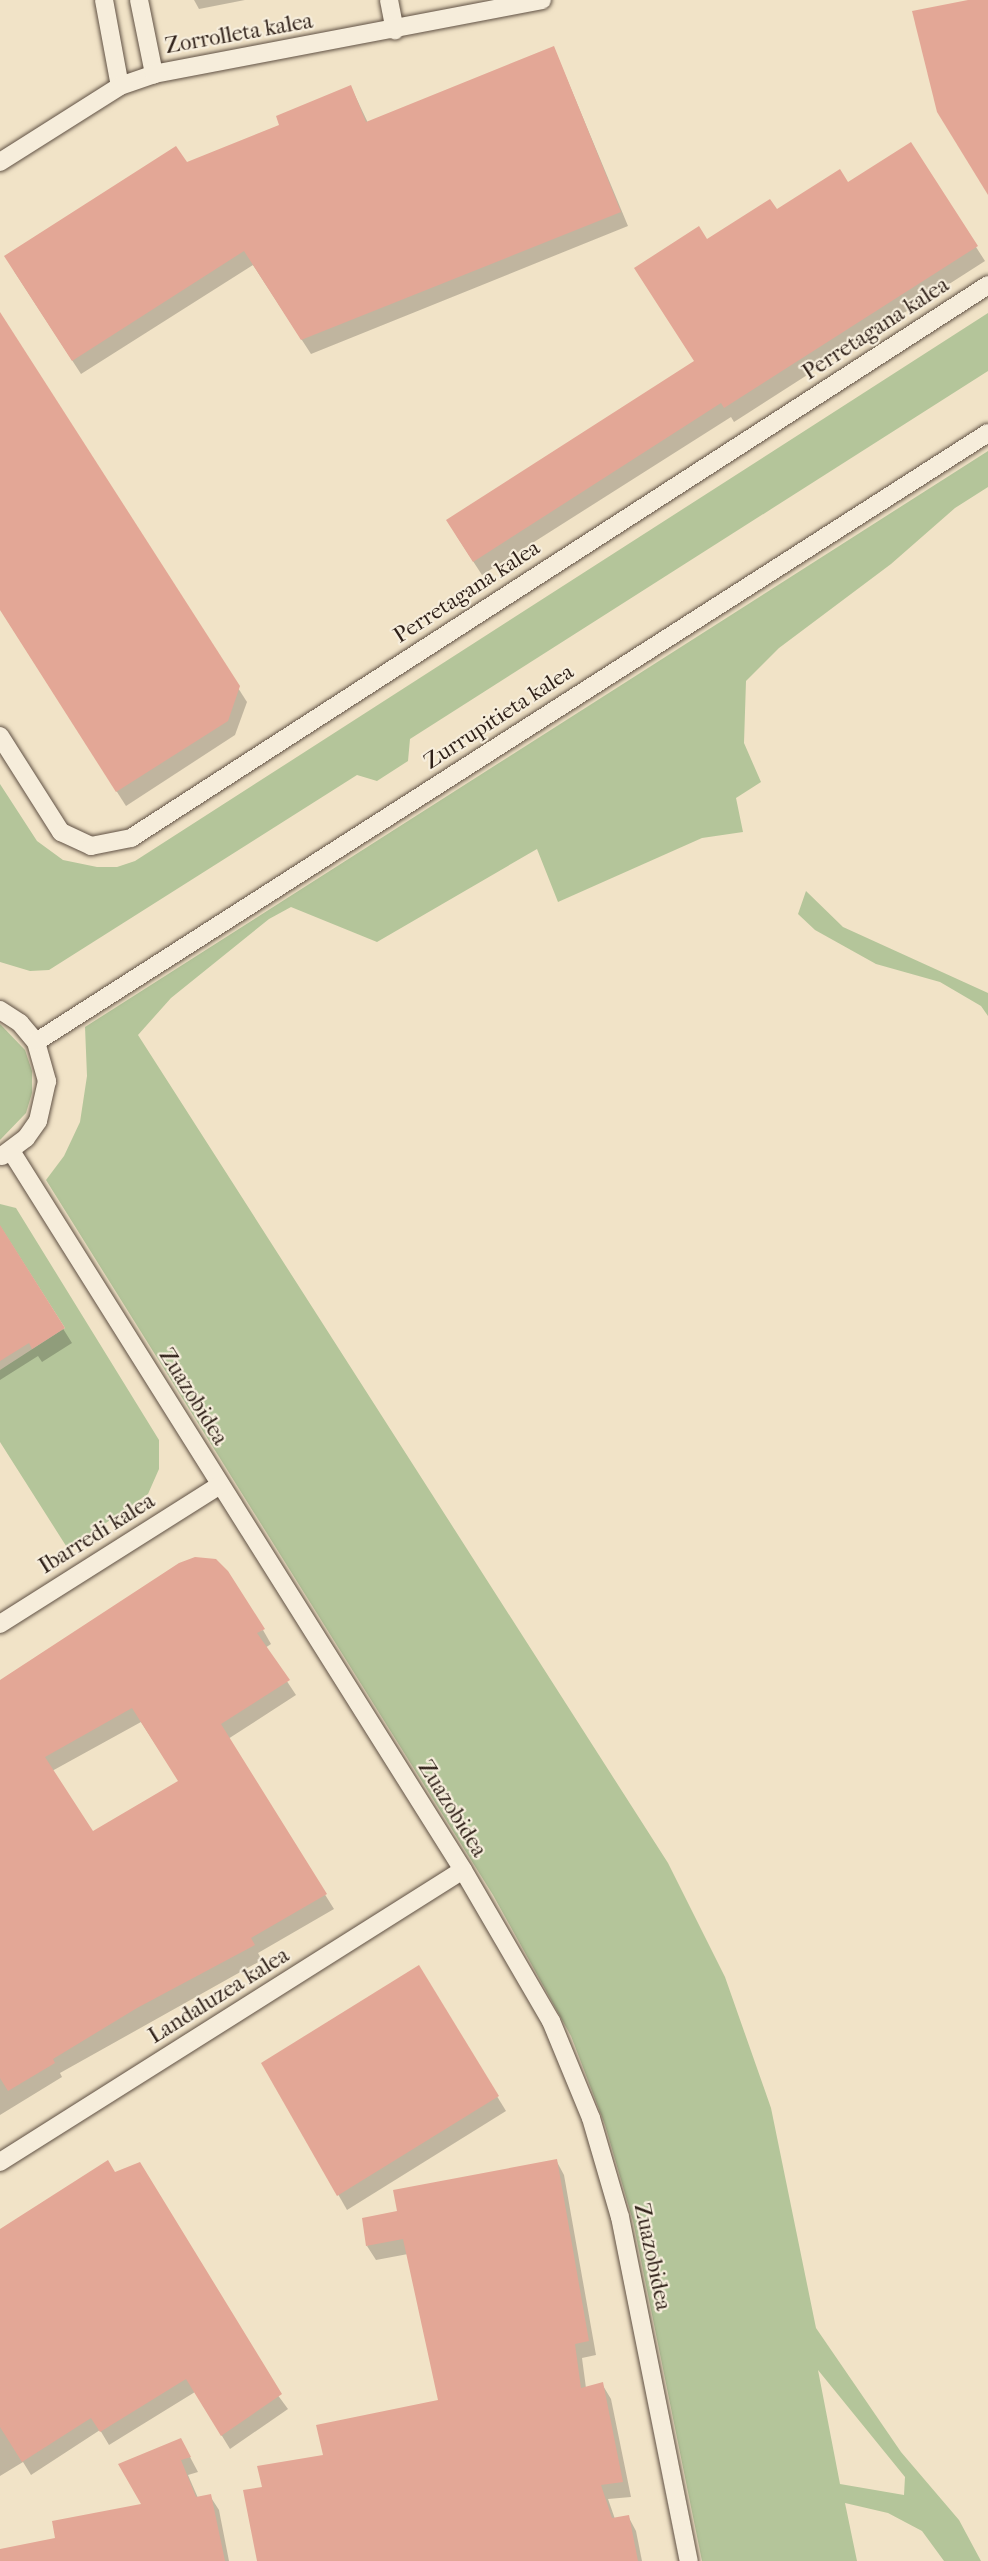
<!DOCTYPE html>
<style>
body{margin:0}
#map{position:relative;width:988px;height:2561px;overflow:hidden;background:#f1e3c7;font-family:"IM FELL French Canon",serif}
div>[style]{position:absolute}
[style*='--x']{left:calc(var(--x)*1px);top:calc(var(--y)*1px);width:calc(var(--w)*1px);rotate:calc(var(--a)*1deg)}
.green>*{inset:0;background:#b4c59a}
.shadow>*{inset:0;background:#0003}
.building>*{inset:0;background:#e3a796}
.roads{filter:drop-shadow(0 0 2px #605144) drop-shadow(0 0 2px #605144)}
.street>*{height:18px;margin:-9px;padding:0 9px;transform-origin:9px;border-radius:9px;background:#f6eddb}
span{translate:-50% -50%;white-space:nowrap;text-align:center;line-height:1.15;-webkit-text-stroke:4.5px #f6eddb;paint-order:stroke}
.street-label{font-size:22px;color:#2f2018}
</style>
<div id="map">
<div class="green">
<i style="clip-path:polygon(988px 313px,988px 371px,410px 739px,408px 761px,377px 781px,357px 775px,49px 970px,30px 971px,0 962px,0 784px,37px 841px,63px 860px,97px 867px,117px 867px,135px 861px)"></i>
<i style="clip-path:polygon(evenodd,988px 451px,988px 487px,955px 508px,891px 564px,779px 648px,746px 681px,744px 743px,761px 782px,736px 798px,743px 832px,702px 838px,558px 902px,537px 849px,377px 942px,291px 907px,269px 919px,171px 998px,138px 1035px,668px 1863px,725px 1977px,771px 2108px,816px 2328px,901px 2452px,959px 2520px,981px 2561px,944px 2561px,922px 2531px,888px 2513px,845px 2503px,857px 2561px,702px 2561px,633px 2221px,605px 2125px,571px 2036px,493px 1895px,46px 1180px,64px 1156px,80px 1122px,87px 1076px,85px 1027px,988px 451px,818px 2370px,905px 2477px,904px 2495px,840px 2484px,818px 2370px)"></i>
<i style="clip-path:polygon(806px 891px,843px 927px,988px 993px,988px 1016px,981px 1006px,940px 982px,876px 964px,815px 930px,798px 914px)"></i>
<i style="clip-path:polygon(0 1024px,25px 1050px,32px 1071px,32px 1093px,26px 1113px,0 1140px)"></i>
<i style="clip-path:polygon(0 1204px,16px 1208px,159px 1440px,159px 1469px,148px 1494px,68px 1549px,0 1442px,0 1370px,65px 1328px,0 1226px)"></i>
</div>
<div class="shadow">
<i style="clip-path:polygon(194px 0,245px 0,199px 9px)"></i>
<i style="clip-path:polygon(554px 48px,628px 226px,311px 354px,253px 265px,81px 374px,14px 271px,186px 164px,281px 125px,351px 87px,368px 123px)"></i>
<i style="clip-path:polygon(910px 144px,985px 261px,734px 422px,731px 417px,482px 575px,456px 535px,695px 362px,707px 241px,848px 184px)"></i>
<i style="clip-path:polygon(0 315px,247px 702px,235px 735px,126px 806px,0 609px)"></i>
<i style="clip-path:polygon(0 1228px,72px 1343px,42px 1362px,38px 1356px,0 1380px)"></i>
<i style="clip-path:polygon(evenodd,263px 1630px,271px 1644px,265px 1648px,296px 1695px,228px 1739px,334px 1909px,258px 1953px,262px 1960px,60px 2073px,62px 2077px,0 2115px,0 1682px,263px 1630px,141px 1722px,180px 1782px,93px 1833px,52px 1771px,141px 1722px)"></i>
<i style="clip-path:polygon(418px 1967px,506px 2111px,347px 2210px,263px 2063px)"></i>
<i style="clip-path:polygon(556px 2160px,564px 2175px,596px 2355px,582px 2358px,586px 2388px,602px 2384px,611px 2399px,631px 2497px,608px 2499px,615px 2519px,628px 2516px,636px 2531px,642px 2561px,259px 2561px,264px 2489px,439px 2401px,408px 2254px,376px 2260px,367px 2246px,399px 2212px)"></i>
<i style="clip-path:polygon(115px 2174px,288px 2409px,230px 2449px,195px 2392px,109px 2445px,100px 2430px,31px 2475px,23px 2462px,0 2476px,0 2230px)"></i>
<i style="clip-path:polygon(181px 2440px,198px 2472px,188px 2475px,198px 2498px,210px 2496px,219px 2510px,229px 2561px,0 2561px,0 2551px,57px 2539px,144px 2505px)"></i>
</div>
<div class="building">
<i style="clip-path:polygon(968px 0,988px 0,988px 195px,937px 112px,912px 11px)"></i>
<i style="clip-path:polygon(554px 46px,621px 212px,301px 340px,244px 251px,72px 361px,4px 256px,176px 146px,187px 162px,279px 125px,276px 116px,351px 85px,366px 122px)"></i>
<i style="clip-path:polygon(911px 142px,978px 246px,724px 408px,721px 403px,473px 562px,446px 520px,694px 361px,634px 268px,699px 226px,707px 239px,770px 199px,777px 209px,840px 169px,848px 182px)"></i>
<i style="clip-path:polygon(0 312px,240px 686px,228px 721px,116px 792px,0 610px)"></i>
<i style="clip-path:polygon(0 1225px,65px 1328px,32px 1349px,29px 1343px,0 1361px)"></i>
<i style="clip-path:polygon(evenodd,195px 1557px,216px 1559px,228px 1571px,265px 1629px,257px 1633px,290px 1680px,221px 1724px,327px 1894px,251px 1938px,255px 1945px,137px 2008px,53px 2059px,55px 2063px,8px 2091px,0 2078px,0 1680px,179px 1563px,195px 1557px,132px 1708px,178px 1781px,93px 1831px,45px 1757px,132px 1708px)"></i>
<i style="clip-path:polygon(419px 1965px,499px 2096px,337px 2196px,261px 2063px)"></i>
<i style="clip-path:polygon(557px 2159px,589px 2341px,575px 2344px,581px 2388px,603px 2382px,623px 2482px,601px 2485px,612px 2518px,629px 2515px,638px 2561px,257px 2561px,243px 2490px,262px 2487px,257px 2466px,323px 2455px,316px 2425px,438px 2400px,403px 2239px,366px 2246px,362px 2218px,397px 2211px,393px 2190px)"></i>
<i style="clip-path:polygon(108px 2160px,115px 2172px,140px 2162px,282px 2394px,221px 2436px,186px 2379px,100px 2432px,91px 2418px,22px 2462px,0 2427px,0 2229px)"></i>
<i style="clip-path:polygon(181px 2438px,191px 2457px,181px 2460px,196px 2497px,211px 2494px,225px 2561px,0 2561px,0 2549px,55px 2538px,52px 2521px,141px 2504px,118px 2464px)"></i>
</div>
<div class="roads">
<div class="street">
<i style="--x:104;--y:0;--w:87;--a:79.5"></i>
<i style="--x:139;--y:0;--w:76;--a:78.5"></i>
<i style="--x:389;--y:0;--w:31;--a:79"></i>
<i style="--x:0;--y:162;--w:142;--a:-32.3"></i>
<i style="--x:120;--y:86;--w:36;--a:-19"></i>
<i style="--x:154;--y:74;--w:395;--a:-10.8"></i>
<i style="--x:0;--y:736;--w:114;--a:57.6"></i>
<i style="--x:61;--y:832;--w:33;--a:25"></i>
<i style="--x:91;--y:846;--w:41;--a:-11.3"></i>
<i style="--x:131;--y:838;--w:1020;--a:-32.83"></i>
<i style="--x:0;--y:1010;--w:24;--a:33"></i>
<i style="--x:20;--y:1023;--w:25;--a:50"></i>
<i style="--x:36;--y:1042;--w:41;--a:74.2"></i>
<i style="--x:47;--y:1081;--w:41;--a:102.7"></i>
<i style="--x:38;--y:1121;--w:21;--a:125"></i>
<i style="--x:26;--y:1138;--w:30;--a:143"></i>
<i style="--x:36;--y:1042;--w:1130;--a:-32.61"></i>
<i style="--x:11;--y:1151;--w:849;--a:57.84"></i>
<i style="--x:463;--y:1870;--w:175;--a:59.8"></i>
<i style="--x:551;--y:2021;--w:105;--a:67.6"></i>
<i style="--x:591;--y:2118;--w:103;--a:73.7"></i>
<i style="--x:620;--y:2217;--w:351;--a:78.7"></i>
<i style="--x:0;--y:1624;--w:260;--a:-32.3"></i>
<i style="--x:0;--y:2162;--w:547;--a:-32.24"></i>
</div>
</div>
<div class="street-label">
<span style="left:239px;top:34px;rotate:-10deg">Zorrolleta kalea</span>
<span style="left:876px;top:329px;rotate:-33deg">Perretagana kalea</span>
<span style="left:467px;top:592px;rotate:-33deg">Perretagana kalea</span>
<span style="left:499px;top:717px;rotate:-33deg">Zurrupitieta kalea</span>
<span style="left:193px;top:1397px;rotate:58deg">Zuazobidea</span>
<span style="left:97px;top:1534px;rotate:-32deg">Ibarredi kalea</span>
<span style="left:452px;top:1809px;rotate:58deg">Zuazobidea</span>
<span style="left:219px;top:1996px;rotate:-32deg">Landaluzea kalea</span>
<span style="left:652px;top:2257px;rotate:78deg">Zuazobidea</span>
</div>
</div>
